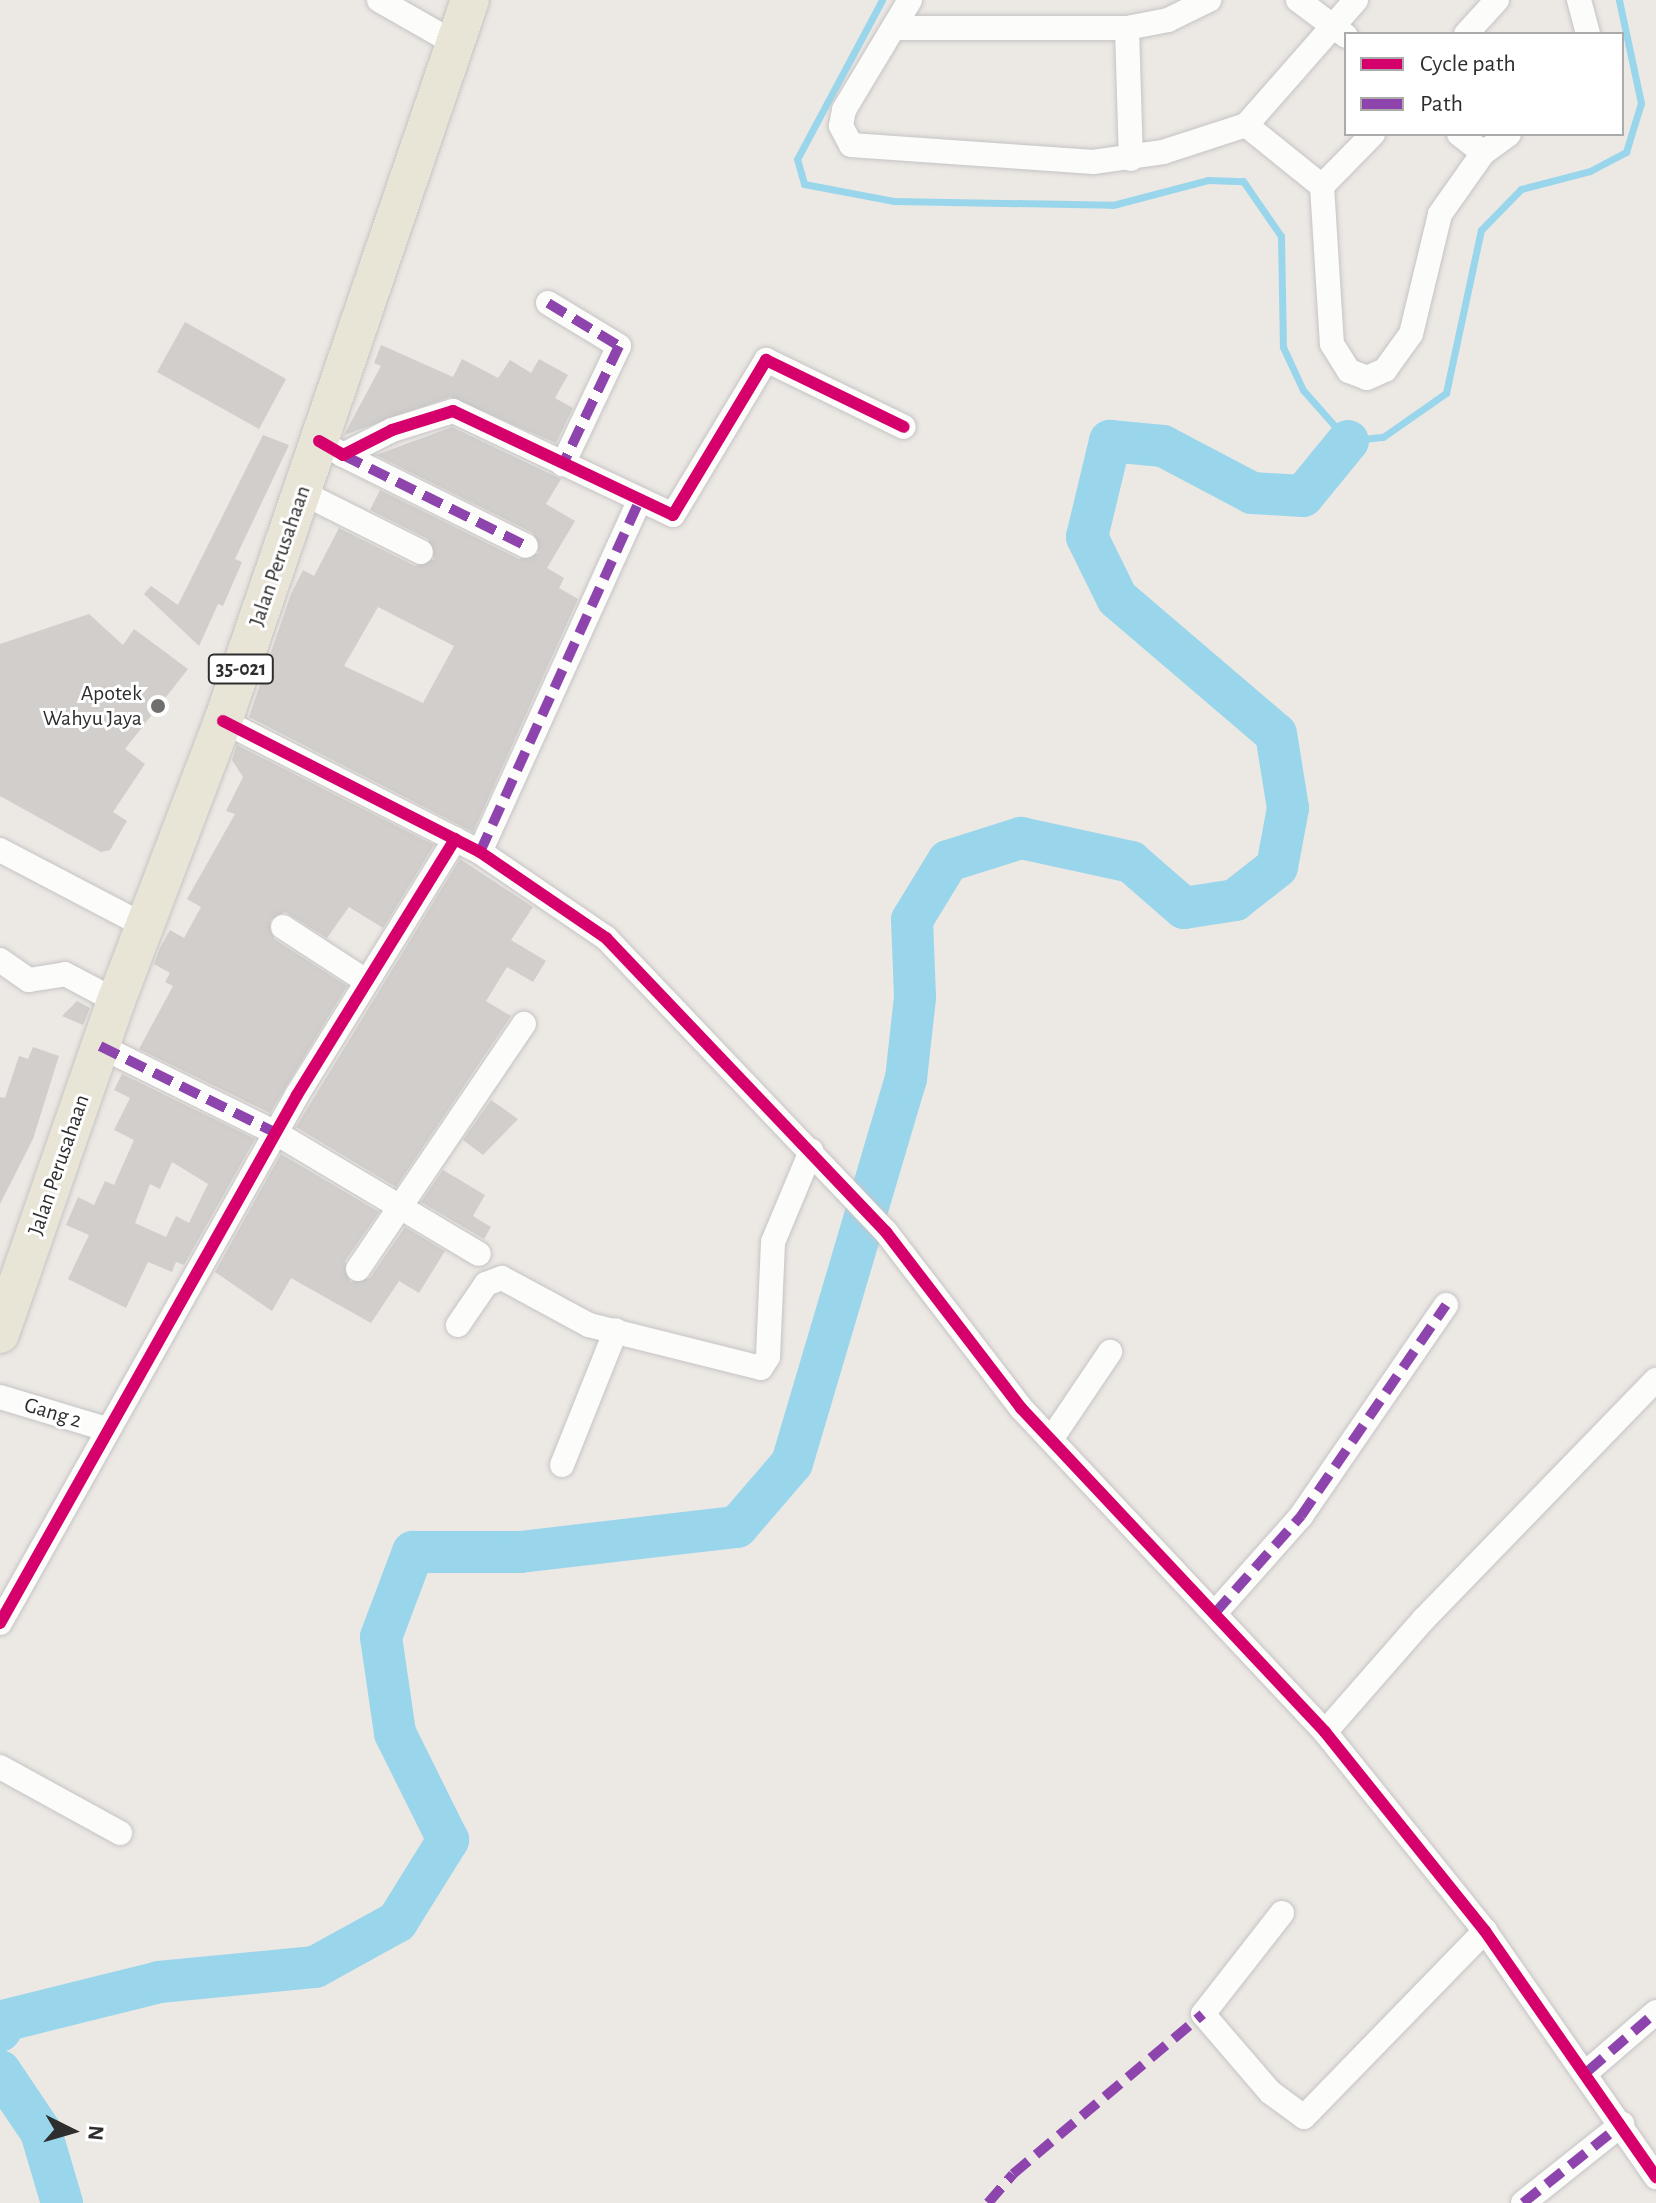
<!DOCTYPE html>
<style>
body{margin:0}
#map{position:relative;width:1656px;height:2203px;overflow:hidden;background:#ece8e4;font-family:"Alegreya Sans",sans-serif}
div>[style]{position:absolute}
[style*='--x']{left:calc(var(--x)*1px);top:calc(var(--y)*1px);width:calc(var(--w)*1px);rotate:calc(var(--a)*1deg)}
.stream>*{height:7px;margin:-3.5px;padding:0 3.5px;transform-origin:3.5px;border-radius:3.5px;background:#99d6ec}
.river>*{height:42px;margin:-21px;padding:0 21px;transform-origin:21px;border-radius:21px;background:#99d6ec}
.building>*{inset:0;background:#d1cecb}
.roads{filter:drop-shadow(0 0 2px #c5c4c5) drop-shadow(0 0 2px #c5c4c5)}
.minor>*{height:24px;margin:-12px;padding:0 12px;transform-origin:12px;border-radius:12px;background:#fcfcfb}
.primary>*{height:38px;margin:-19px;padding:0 19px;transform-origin:19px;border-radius:19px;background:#e8e4d6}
.quiet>*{height:10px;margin-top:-5px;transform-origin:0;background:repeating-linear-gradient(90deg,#8e44ad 0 20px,transparent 0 30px)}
.cycleway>*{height:12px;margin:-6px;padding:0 6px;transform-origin:6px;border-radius:6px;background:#d6006c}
.dots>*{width:22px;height:22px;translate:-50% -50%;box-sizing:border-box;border:4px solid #fff;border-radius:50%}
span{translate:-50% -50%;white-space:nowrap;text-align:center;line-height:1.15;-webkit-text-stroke:6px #fff;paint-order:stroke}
.shield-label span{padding:2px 6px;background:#fff;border:2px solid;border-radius:6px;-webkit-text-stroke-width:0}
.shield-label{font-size:20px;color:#2e2e2e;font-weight:700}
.street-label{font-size:22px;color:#2e2e2e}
.poi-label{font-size:22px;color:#2e2e2e}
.right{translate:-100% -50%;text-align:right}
.legend{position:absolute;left:1344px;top:32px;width:280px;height:104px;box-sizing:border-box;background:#fff;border:2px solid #ababab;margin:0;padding:10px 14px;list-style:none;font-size:24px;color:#2e2e2e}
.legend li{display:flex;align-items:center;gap:16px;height:40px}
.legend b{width:40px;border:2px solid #ababab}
.north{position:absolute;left:32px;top:2091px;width:80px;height:80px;-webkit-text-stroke:6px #fff;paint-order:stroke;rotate:95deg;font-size:22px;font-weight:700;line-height:32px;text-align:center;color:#2e2e2e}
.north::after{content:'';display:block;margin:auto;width:28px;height:36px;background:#2e2e2e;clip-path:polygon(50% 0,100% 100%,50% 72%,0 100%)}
</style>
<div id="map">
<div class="stream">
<i style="--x:882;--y:0;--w:180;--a:118.1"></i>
<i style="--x:797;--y:159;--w:26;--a:74"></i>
<i style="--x:804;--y:184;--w:92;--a:10.7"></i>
<i style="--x:894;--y:201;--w:219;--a:1"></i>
<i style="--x:1113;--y:205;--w:98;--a:-14.7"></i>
<i style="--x:1208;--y:180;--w:35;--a:2"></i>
<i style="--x:1243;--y:181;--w:67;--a:55.4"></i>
<i style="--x:1281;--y:236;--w:111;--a:89"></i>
<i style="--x:1283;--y:347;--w:47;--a:65.1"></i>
<i style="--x:1303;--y:390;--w:68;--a:48.6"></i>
<i style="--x:1348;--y:441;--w:35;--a:-7"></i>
<i style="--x:1383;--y:437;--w:77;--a:-34.9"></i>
<i style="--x:1446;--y:393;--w:167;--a:-77.9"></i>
<i style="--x:1481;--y:230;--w:57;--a:-45.7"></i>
<i style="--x:1521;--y:189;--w:71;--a:-14.6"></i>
<i style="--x:1590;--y:171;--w:41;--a:-27.8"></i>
<i style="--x:1626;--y:152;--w:51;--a:-73"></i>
<i style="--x:1641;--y:103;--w:105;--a:-102.1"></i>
</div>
<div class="river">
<i style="--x:0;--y:2031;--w:10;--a:-73"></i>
<i style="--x:3;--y:2021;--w:161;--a:-14"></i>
<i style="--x:159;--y:1982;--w:157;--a:-5.5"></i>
<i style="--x:315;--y:1967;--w:94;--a:-28.8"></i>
<i style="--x:397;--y:1922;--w:97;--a:-58.1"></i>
<i style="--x:448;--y:1840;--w:119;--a:-116.4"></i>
<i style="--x:395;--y:1733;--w:97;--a:-98.3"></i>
<i style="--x:381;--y:1637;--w:91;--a:-69.4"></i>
<i style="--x:413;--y:1552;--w:107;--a:0"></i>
<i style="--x:520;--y:1552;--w:218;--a:-6.6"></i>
<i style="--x:737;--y:1527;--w:84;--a:-49.3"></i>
<i style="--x:792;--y:1463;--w:401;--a:-73.5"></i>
<i style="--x:906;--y:1079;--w:82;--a:-83.7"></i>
<i style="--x:915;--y:997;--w:77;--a:-92.2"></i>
<i style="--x:912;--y:920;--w:69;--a:-58.6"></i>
<i style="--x:948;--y:861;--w:77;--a:-17.5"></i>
<i style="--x:1021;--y:838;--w:113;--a:12.3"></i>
<i style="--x:1131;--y:862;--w:70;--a:41"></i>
<i style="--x:1184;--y:908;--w:52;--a:-8.9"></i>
<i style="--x:1235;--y:900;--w:53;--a:-38.2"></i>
<i style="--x:1277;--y:867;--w:60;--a:-79.4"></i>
<i style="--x:1288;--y:808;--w:75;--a:-99.2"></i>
<i style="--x:1276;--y:734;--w:209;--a:-139.5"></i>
<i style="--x:1117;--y:598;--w:68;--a:-116.2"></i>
<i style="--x:1087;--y:537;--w:99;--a:-76.5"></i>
<i style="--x:1110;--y:441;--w:53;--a:5.4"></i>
<i style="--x:1163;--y:446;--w:101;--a:27.8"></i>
<i style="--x:1252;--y:493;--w:51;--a:3.4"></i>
<i style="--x:1303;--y:496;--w:71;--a:-50.7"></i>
<i style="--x:0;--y:2071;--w:73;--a:56.1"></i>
<i style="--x:41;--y:2132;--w:74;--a:73.5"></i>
</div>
<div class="building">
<i style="clip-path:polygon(185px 322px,286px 379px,259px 429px,157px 372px)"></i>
<i style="clip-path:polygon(381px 345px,453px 377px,462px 359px,498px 378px,510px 360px,531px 373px,539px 359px,568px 375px,555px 398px,573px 408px,556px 443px,450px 397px,344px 435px,381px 366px,374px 363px)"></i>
<i style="clip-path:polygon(evenodd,452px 427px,561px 479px,546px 504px,575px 521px,547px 568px,564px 578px,559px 588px,578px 599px,473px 832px,249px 717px,291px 594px,303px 570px,314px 576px,339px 528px,415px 566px,434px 559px,428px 539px,370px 510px,380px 490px,519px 559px,539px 553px,533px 533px,376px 455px,452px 427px,378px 607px,454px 646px,423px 703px,344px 666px,378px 607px)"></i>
<i style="clip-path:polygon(263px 435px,289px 445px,235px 559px,242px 562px,223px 606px,218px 604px,199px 646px,144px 594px,151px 586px,178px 605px)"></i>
<i style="clip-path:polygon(89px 614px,123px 645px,134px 629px,188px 669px,125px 749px,145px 764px,113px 812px,127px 821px,110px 850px,101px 852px,0 796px,0 644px)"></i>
<i style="clip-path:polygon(237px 745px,434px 845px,383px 928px,349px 907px,327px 938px,285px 912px,270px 920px,274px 939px,347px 986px,270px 1113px,139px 1049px,173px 986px,165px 982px,170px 973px,154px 964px,160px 948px,170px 930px,184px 938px,201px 907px,187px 899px,235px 814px,226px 811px,243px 777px,232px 760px)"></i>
<i style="clip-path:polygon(460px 859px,533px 907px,511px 940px,546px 961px,533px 982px,507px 967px,486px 1001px,511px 1016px,396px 1187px,296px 1127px)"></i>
<i style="clip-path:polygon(77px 1001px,90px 1008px,83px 1025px,62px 1016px)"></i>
<i style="clip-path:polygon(33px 1047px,59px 1056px,33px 1139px,0 1204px,0 1097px,5px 1098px,19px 1056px,28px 1059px)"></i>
<i style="clip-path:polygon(evenodd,122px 1074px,255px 1139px,184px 1265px,176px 1262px,172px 1272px,148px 1262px,126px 1308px,68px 1279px,89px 1235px,66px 1225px,78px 1197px,94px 1205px,105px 1181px,114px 1185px,134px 1140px,114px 1130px,130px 1098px,114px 1090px,122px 1074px,172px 1162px,208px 1184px,189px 1223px,176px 1216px,166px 1237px,135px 1223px,150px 1184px,160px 1189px,172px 1162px)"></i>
<i style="clip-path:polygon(491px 1100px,518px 1119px,483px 1155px,463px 1140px)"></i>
<i style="clip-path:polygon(281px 1154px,379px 1212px,345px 1261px,350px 1282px,370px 1278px,405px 1227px,445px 1251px,419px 1293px,399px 1281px,371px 1323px,291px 1278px,272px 1311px,215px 1272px)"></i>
<i style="clip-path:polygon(443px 1170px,485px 1195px,473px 1216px,491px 1227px,484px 1239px,421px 1202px)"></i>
</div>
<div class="roads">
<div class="minor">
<i style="--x:379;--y:0;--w:89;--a:29.7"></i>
<i style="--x:910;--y:0;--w:128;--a:121"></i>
<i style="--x:844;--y:110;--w:16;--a:101"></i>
<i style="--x:841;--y:126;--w:21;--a:62"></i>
<i style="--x:851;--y:145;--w:243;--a:4"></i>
<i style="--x:1093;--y:162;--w:71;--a:-8.1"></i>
<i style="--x:1163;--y:152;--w:87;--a:-18"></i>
<i style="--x:1298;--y:0;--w:60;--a:36.9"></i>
<i style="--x:1356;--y:0;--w:167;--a:131.3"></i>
<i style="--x:1246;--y:125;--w:97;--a:38.8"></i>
<i style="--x:1322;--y:186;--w:73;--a:-45.6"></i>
<i style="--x:1579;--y:0;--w:35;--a:75"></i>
<i style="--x:894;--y:28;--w:233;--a:0"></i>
<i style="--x:1127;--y:28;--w:42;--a:-11"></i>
<i style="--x:1168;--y:20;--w:46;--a:-26"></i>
<i style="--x:1127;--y:28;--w:131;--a:88.3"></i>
<i style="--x:1466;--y:34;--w:46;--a:-47.6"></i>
<i style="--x:1459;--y:134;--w:31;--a:38"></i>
<i style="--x:1322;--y:186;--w:158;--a:86.4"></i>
<i style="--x:1332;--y:344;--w:32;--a:58"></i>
<i style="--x:1349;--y:371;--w:19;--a:21"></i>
<i style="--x:1367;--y:378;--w:20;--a:-24"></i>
<i style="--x:1385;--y:370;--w:44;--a:-54.2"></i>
<i style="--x:1411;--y:334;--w:123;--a:-76.4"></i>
<i style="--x:1440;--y:214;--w:75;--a:-54.8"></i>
<i style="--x:1483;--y:153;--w:32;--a:-36"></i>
<i style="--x:548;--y:303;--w:83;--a:31.2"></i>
<i style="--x:619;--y:346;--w:131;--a:115.4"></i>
<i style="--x:319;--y:441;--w:28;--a:30"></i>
<i style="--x:343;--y:455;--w:55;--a:-27"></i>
<i style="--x:392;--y:430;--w:64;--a:-17.3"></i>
<i style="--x:453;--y:411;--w:243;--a:25.3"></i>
<i style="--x:673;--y:515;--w:181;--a:-59"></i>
<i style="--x:766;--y:360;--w:153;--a:25.9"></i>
<i style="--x:343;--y:455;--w:204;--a:26.4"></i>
<i style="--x:301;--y:492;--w:134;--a:26.6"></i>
<i style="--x:223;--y:721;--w:288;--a:27"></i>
<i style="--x:480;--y:852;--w:153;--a:34.3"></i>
<i style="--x:606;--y:938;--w:406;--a:46.4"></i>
<i style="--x:886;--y:1232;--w:222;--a:52.5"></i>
<i style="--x:1021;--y:1408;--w:444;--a:46.8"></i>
<i style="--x:1325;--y:1732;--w:255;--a:51.2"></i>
<i style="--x:1485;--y:1931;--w:300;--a:55.2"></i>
<i style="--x:0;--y:850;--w:164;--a:27.7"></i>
<i style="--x:480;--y:852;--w:384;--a:-65.6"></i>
<i style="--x:283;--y:927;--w:99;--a:33"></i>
<i style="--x:0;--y:960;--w:35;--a:35"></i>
<i style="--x:29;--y:980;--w:36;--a:-9"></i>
<i style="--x:65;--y:974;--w:58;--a:27.9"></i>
<i style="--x:100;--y:1046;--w:196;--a:26.3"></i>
<i style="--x:276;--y:1133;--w:236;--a:30.8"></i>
<i style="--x:358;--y:1269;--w:296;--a:-55.9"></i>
<i style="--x:458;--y:1325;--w:50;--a:-55.7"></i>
<i style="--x:486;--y:1284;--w:17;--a:-21"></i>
<i style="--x:502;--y:1278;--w:99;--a:28.4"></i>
<i style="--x:589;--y:1325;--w:177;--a:14"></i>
<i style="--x:761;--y:1368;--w:13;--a:-58"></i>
<i style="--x:768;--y:1357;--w:115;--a:-87.5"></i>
<i style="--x:773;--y:1242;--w:99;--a:-67.3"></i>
<i style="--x:0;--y:1397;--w:111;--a:16.8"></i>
<i style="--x:1052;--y:1438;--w:104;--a:-56"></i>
<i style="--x:562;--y:1465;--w:145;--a:-68.2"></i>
<i style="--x:1215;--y:1613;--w:130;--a:-48.4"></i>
<i style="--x:1301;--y:1516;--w:256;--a:-55.5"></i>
<i style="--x:0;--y:1623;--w:606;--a:-60.64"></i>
<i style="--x:297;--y:1095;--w:301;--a:-58.3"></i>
<i style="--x:1325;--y:1732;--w:150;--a:-48.8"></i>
<i style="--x:1424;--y:1619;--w:333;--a:-45.9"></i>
<i style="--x:0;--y:1767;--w:137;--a:28.8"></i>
<i style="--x:1282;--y:1913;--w:128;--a:128"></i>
<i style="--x:1203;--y:2014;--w:103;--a:49.3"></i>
<i style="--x:1270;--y:2092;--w:42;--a:36.3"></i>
<i style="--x:1304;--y:2117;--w:260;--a:-45.8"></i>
<i style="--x:1588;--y:2071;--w:90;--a:-40.9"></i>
<i style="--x:1523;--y:2203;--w:127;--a:-38.6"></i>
</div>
<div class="primary">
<i style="--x:0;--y:1334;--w:353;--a:-70.8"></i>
<i style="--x:116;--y:1001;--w:300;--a:-69.1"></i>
<i style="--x:223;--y:721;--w:762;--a:-71.09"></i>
</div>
</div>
<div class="quiet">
<i style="--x:548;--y:303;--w:83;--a:31.2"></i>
<i style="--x:619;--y:346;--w:131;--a:115.4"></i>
<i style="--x:343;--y:455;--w:204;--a:26.4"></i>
<i style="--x:480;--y:852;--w:384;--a:-65.6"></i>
<i style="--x:100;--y:1046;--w:196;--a:26.3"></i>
<i style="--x:1215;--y:1613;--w:130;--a:-48.4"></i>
<i style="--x:1301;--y:1516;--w:256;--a:-55.5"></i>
<i style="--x:1588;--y:2071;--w:90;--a:-40.9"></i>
<i style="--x:988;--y:2203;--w:38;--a:-49"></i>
<i style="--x:1013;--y:2174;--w:248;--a:-40.1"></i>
<i style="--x:1523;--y:2203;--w:127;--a:-38.6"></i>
</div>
<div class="cycleway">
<i style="--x:319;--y:441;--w:28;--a:30"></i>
<i style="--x:343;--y:455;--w:55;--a:-27"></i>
<i style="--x:392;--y:430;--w:64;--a:-17.3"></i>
<i style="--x:453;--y:411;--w:243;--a:25.3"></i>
<i style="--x:673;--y:515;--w:181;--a:-59"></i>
<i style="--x:766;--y:360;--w:153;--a:25.9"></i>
<i style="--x:223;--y:721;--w:288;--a:27"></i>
<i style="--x:480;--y:852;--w:153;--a:34.3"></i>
<i style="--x:606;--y:938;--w:406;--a:46.4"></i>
<i style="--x:886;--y:1232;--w:222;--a:52.5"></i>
<i style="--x:1021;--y:1408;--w:444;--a:46.8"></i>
<i style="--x:1325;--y:1732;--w:255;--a:51.2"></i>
<i style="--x:1485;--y:1931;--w:300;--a:55.2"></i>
<i style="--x:0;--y:1623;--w:606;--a:-60.64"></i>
<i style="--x:297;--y:1095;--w:301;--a:-58.3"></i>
</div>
<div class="dots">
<i style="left:158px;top:706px;background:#706f6e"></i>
</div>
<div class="shield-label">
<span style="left:241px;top:669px">35-021</span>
</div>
<div class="street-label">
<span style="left:280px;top:556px;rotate:-71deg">Jalan Perusahaan</span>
<span style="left:59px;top:1165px;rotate:-71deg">Jalan Perusahaan</span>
<span style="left:53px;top:1413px;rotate:17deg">Gang 2</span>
</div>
<div class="poi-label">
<span class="right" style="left:142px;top:706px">Apotek<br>Wahyu Jaya</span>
</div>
<ul class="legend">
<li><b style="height:10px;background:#d6006c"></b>Cycle path</li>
<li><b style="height:10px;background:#8e44ad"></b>Path</li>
</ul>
<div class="north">N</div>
</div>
